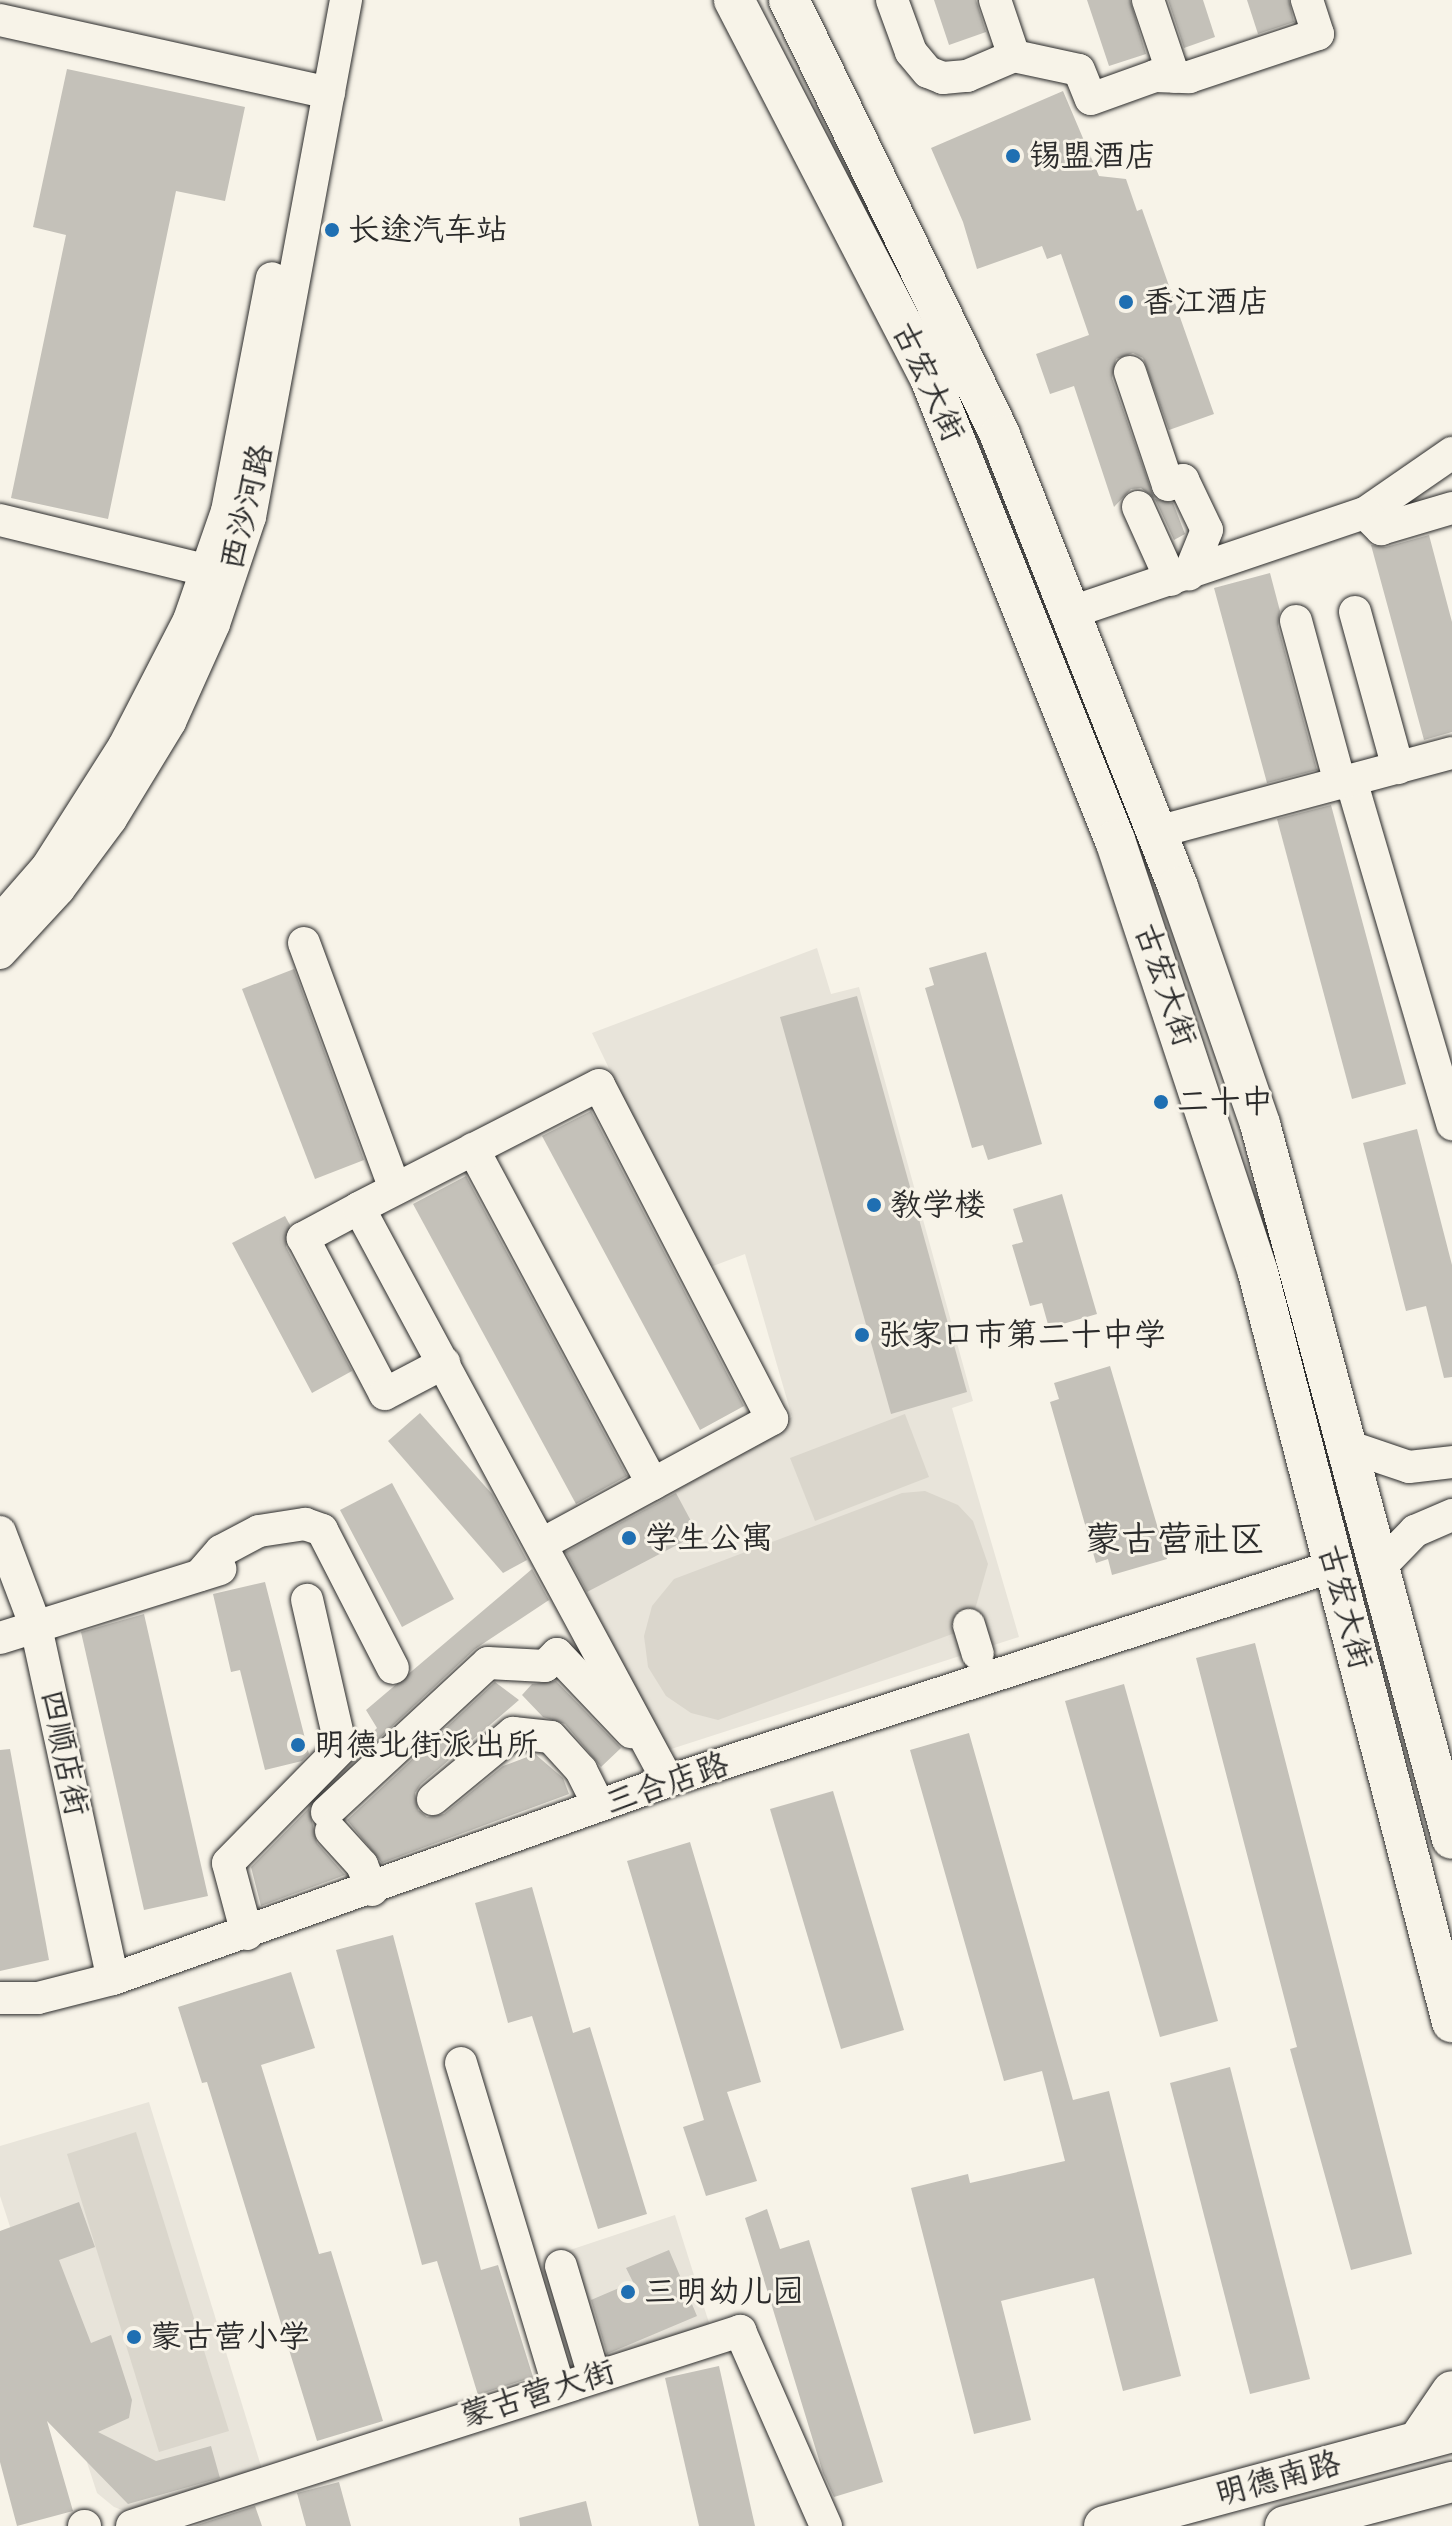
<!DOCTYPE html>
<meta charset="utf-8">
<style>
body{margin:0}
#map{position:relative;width:1452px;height:2526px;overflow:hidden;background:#f7f3e8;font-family:Caveat,"LXGW WenKai TC",sans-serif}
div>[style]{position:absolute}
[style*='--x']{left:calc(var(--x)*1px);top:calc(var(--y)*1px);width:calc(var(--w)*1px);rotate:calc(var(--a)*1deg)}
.built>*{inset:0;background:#e8e4da}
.green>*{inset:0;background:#dad6cc}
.building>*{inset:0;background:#c4c1b9}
.roads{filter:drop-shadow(0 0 2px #2b2b2b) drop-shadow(0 0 2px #2b2b2b)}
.minor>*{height:32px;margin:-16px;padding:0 16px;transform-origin:16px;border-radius:16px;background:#f7f3e8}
.major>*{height:40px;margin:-20px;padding:0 20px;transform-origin:20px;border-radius:20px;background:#f7f3e8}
.dots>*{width:22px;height:22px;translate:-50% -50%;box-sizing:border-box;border:4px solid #f7f3e8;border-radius:50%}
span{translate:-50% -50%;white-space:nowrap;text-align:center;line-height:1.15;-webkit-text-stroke:6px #f7f3e8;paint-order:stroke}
.poi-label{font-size:32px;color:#2b2b2b}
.left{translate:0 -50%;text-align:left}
.street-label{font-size:32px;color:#2b2b2b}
.quarter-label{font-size:36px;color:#2b2b2b}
</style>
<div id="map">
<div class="built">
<i style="clip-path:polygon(817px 948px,831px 994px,859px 987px,973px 1401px,952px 1408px,1019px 1637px,668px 1750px,559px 1542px,792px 1417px,745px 1254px,705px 1269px,592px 1033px)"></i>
<i style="clip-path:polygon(149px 2102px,265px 2479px,141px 2517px,114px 2507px,97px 2493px,0 2196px,0 2146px)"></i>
<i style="clip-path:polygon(675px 2215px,710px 2326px,579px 2367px,546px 2258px)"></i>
</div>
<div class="green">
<i style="clip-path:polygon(905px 1414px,929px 1477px,815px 1521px,790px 1458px)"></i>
<i style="clip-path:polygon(925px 1491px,958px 1505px,973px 1521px,988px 1564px,974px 1613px,955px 1633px,718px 1720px,691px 1713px,666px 1696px,648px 1667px,644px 1636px,652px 1606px,674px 1579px,902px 1493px)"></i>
<i style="clip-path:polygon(136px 2132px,229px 2431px,159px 2452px,67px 2154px)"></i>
</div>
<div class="building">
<i style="clip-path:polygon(934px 0,976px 0,986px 32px,949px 45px)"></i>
<i style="clip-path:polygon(1087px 0,1130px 0,1146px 54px,1109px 66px)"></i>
<i style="clip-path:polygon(1168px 0,1203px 0,1215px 37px,1184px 48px)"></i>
<i style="clip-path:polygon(1247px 0,1289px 0,1294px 22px,1258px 34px)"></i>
<i style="clip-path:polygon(67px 69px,245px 107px,225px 201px,176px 191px,108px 519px,11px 498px,66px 235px,33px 227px)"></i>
<i style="clip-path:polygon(1063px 91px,1099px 176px,1126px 179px,1137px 211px,1142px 209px,1214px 414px,1169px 430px,1143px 358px,1133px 353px,1116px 359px,1112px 378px,1154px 498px,1141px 488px,1131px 489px,1114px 507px,1074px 386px,1050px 394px,1036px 354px,1089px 335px,1061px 254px,1047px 259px,1042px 246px,977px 269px,963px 222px,931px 148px)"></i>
<i style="clip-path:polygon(1155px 499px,1173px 503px,1185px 534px,1174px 540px)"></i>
<i style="clip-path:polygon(1429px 535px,1452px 622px,1452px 732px,1424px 740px,1371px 545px,1386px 547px)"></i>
<i style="clip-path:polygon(1270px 573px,1280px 611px,1278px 626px,1317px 770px,1267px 783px,1214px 588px)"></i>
<i style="clip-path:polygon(1331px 805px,1406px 1084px,1352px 1099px,1277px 819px)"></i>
<i style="clip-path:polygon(986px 952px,1042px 1144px,988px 1160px,983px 1145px,972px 1148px,925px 988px,934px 985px,929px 968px)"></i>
<i style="clip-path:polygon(294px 969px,364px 1160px,315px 1179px,242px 989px)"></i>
<i style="clip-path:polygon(857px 996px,967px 1392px,891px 1414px,780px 1017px)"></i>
<i style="clip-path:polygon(591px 1111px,744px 1406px,700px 1430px,542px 1136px)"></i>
<i style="clip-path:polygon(1417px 1129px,1452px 1265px,1452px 1377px,1444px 1378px,1426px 1306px,1406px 1311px,1363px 1143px)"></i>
<i style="clip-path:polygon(466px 1176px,627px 1476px,576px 1504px,413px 1204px)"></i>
<i style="clip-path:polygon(1062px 1194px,1097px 1314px,1049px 1328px,1042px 1303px,1030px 1306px,1012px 1245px,1023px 1242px,1013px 1209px)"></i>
<i style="clip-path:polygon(285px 1216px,290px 1225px,286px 1247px,352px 1371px,312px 1393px,232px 1243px)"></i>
<i style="clip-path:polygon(1110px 1366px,1167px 1559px,1112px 1575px,1108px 1559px,1096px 1563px,1050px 1402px,1059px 1399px,1054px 1383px)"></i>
<i style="clip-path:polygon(420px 1413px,492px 1494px,527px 1560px,503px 1573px,388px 1441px)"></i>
<i style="clip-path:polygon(392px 1483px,454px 1599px,402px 1627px,340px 1510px)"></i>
<i style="clip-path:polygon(676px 1493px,698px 1534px,587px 1592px,566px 1552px)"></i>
<i style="clip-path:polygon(532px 1569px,549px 1600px,475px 1649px,356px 1760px,360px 1745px,377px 1728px,366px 1710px)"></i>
<i style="clip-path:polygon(265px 1582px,309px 1754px,302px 1761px,265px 1770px,240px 1670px,231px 1672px,213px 1594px)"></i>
<i style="clip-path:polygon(144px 1614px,208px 1896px,144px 1910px,81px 1632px)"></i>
<i style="clip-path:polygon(1255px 1643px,1412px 2254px,1351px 2270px,1290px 2049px,1297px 2047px,1196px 1658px)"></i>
<i style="clip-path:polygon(556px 1681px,621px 1748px,601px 1767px,565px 1724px,543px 1717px,522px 1695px,532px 1684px)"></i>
<i style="clip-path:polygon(495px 1682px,519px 1700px,421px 1784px,415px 1793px,418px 1810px,427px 1817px,444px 1814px,503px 1766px,535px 1754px,563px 1778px,569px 1794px,382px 1863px,347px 1820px)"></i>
<i style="clip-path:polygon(1124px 1684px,1218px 2021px,1160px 2037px,1065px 1701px)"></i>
<i style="clip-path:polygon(969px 1733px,1073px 2100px,1109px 2091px,1181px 2376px,1123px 2391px,1094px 2278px,1001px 2301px,1031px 2420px,974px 2434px,911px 2188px,968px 2174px,970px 2183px,1065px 2161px,1042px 2071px,1004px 2081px,910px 1750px)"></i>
<i style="clip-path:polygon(10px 1749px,49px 1960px,0 1971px,0 1750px)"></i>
<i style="clip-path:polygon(833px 1791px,904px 2030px,841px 2049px,770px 1809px)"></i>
<i style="clip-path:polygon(309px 1808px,317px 1843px,345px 1875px,261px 1906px,251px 1867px)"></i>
<i style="clip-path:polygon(690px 1842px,761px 2082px,727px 2092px,757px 2181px,706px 2196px,683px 2127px,704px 2120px,627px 1861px)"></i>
<i style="clip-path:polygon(532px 1887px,573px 2033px,590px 2027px,647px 2214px,598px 2229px,532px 2016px,508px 2023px,475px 1903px)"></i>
<i style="clip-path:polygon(393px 1935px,481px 2270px,498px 2265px,533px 2377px,478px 2395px,437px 2261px,422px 2265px,336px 1950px)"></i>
<i style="clip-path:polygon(291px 1972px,315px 2048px,261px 2065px,319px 2254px,331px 2251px,383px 2421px,317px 2441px,207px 2082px,202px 2083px,178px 2007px)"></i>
<i style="clip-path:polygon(1230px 2067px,1310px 2379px,1250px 2394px,1170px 2083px)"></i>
<i style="clip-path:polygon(79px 2202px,95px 2247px,59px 2260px,91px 2343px,111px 2335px,132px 2400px,129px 2418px,98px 2432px,156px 2461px,211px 2446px,220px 2478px,128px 2504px,47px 2421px,73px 2511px,17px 2526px,0 2462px,0 2231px)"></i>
<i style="clip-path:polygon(767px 2209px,780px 2249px,809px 2240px,883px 2482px,834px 2497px,823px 2473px,745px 2218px)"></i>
<i style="clip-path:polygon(669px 2250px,697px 2316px,607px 2354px,591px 2300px,633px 2282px,626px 2268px)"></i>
<i style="clip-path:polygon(719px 2366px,744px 2477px,755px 2526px,699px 2526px,665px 2378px)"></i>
<i style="clip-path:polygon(339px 2482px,351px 2526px,306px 2526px,297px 2493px)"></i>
<i style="clip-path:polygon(586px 2501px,592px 2526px,520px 2526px,519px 2518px)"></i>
<i style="clip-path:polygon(255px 2506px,262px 2526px,194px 2526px)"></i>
</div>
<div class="roads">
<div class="minor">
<i style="--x:892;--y:0;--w:55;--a:69.9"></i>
<i style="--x:911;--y:52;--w:26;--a:50"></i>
<i style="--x:928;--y:72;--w:16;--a:22"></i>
<i style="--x:943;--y:78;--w:24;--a:-5"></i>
<i style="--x:967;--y:76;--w:51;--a:-23.1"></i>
<i style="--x:1014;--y:56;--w:66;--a:12.2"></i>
<i style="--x:1079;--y:70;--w:31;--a:68"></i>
<i style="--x:1091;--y:99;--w:68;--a:-19.8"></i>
<i style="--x:1155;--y:76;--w:34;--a:2"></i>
<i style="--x:1189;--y:77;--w:136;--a:-18.4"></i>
<i style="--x:1318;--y:34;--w:36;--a:-108"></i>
<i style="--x:995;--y:0;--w:59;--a:71.3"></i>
<i style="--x:1148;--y:0;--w:81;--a:71.3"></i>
<i style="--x:0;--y:20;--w:337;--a:12.5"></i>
<i style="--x:1130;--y:372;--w:119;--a:71.4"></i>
<i style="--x:1168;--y:485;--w:16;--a:-18"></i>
<i style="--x:1183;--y:480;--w:55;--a:64.4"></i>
<i style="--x:1207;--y:530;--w:48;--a:112.2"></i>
<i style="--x:1138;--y:507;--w:80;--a:65.7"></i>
<i style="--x:1365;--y:513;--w:106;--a:-34.6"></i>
<i style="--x:0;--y:520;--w:233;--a:13.7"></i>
<i style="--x:1072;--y:612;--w:309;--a:-18.7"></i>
<i style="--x:1365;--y:513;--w:23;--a:45"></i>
<i style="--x:1381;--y:529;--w:74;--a:-16.5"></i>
<i style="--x:1355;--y:612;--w:162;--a:74.6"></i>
<i style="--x:1296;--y:621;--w:168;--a:74.8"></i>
<i style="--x:1351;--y:780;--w:359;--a:73.6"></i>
<i style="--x:1157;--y:832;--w:305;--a:-15"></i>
<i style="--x:0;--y:921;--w:72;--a:-49"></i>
<i style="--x:47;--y:867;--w:143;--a:-57.5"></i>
<i style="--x:124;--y:746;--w:142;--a:-62.7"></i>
<i style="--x:189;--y:620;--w:115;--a:-70.8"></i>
<i style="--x:227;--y:511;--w:237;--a:-79.1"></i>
<i style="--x:304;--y:943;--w:262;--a:69.7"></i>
<i style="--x:0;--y:953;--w:87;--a:-47.3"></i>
<i style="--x:59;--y:889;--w:87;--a:-53.4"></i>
<i style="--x:111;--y:819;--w:114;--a:-58.7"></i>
<i style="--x:170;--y:722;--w:107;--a:-65.8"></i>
<i style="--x:214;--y:624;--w:113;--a:-71.4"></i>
<i style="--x:250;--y:517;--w:526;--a:-79.48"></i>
<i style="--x:473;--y:1149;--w:380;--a:61.8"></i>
<i style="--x:359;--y:1208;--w:64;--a:151.8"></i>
<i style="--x:303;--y:1238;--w:176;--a:62.3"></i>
<i style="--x:385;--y:1394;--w:67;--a:-27.7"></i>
<i style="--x:1350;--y:1447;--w:62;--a:18.7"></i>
<i style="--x:1409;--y:1467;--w:43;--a:-6.6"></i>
<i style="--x:0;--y:1532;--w:102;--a:69.2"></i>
<i style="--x:36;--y:1627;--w:360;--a:77.7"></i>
<i style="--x:542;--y:1544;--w:262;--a:-28.5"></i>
<i style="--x:772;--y:1419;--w:376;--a:-117.4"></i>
<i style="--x:599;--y:1085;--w:270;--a:152.9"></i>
<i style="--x:359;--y:1208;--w:651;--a:61.66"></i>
<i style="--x:1381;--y:1566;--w:49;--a:-45.8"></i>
<i style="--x:1415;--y:1531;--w:40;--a:-23.4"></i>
<i style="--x:200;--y:1575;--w:32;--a:-49"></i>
<i style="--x:221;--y:1551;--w:43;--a:-27.8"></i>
<i style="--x:259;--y:1531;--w:47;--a:-8.7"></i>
<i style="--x:305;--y:1524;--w:18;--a:19"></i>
<i style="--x:322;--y:1530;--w:155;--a:62.8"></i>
<i style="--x:969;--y:1625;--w:30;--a:73"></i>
<i style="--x:0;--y:1638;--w:231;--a:-17.4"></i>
<i style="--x:433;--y:1799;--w:104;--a:-39.5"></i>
<i style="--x:513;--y:1733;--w:38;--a:6"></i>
<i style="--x:551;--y:1737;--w:45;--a:47.7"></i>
<i style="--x:581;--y:1770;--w:40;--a:63.4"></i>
<i style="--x:327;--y:1812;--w:219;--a:-42.8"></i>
<i style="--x:488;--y:1663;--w:57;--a:3"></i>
<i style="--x:545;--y:1666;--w:17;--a:-45"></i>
<i style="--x:557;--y:1654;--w:108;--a:46.5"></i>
<i style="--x:331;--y:1831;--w:46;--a:47.6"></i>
<i style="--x:362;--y:1865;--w:27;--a:68"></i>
<i style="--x:247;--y:1934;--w:73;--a:-105"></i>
<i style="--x:228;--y:1863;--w:161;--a:-45.5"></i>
<i style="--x:341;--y:1748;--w:152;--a:-102.9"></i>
<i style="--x:0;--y:1998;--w:38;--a:0"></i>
<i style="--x:38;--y:1998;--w:77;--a:-14.2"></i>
<i style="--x:113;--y:1979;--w:589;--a:-19.63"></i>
<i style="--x:668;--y:1781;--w:700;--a:-17.89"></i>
<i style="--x:461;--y:2063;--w:338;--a:73.2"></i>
<i style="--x:561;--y:2266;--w:115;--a:73.3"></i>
<i style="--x:84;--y:2526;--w:1;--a:0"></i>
<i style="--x:132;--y:2526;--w:639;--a:-17.78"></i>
<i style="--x:740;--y:2331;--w:213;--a:66.2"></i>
</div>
<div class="major">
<i style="--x:734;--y:0;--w:426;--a:62.6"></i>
<i style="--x:930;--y:378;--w:498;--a:68.2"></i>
<i style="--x:1115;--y:840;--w:456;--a:71.7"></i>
<i style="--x:1258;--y:1273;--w:774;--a:75.48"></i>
<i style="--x:789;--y:0;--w:483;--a:64.1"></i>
<i style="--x:1000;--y:435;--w:486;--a:68.5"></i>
<i style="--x:1178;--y:887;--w:251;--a:70.9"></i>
<i style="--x:1260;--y:1124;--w:740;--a:74.97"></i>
<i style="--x:1418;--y:2441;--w:60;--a:-55.8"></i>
<i style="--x:1104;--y:2526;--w:360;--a:-15.1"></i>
<i style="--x:1285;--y:2526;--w:173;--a:-14.8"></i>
</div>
</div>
<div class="dots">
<i style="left:1013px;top:156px;background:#1f6fb2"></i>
<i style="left:332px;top:230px;background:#1f6fb2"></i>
<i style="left:1126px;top:302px;background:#1f6fb2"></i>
<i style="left:1161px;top:1102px;background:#1f6fb2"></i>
<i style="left:874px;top:1205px;background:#1f6fb2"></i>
<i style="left:862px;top:1335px;background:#1f6fb2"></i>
<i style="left:629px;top:1538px;background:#1f6fb2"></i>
<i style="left:298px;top:1745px;background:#1f6fb2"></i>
<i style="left:628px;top:2292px;background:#1f6fb2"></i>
<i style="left:134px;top:2337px;background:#1f6fb2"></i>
</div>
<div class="poi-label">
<span class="left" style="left:1029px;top:156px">锡盟酒店</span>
<span class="left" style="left:348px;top:230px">长途汽车站</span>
<span class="left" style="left:1142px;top:302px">香江酒店</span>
<span class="left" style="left:1177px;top:1102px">二十中</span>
<span class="left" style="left:890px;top:1205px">教学楼</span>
<span class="left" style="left:878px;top:1335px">张家口市第二十中学</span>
<span class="left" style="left:645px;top:1538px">学生公寓</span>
<span class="left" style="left:314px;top:1745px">明德北街派出所</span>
<span class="left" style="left:644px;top:2292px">三明幼儿园</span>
<span class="left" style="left:150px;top:2337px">蒙古营小学</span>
</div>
<div class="street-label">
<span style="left:928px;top:382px;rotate:65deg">古宏大街</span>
<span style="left:247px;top:507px;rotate:-76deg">西沙河路</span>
<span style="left:1165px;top:985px;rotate:71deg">古宏大街</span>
<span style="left:1345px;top:1607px;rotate:75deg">古宏大街</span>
<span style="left:64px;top:1753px;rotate:78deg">四顺店街</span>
<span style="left:667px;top:1784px;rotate:-19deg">三合店路</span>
<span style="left:538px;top:2394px;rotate:-17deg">蒙古营大街</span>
<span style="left:1278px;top:2479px;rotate:-15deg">明德南路</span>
</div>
<div class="quarter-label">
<span style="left:1175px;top:1540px">蒙古营社区</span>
</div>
</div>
